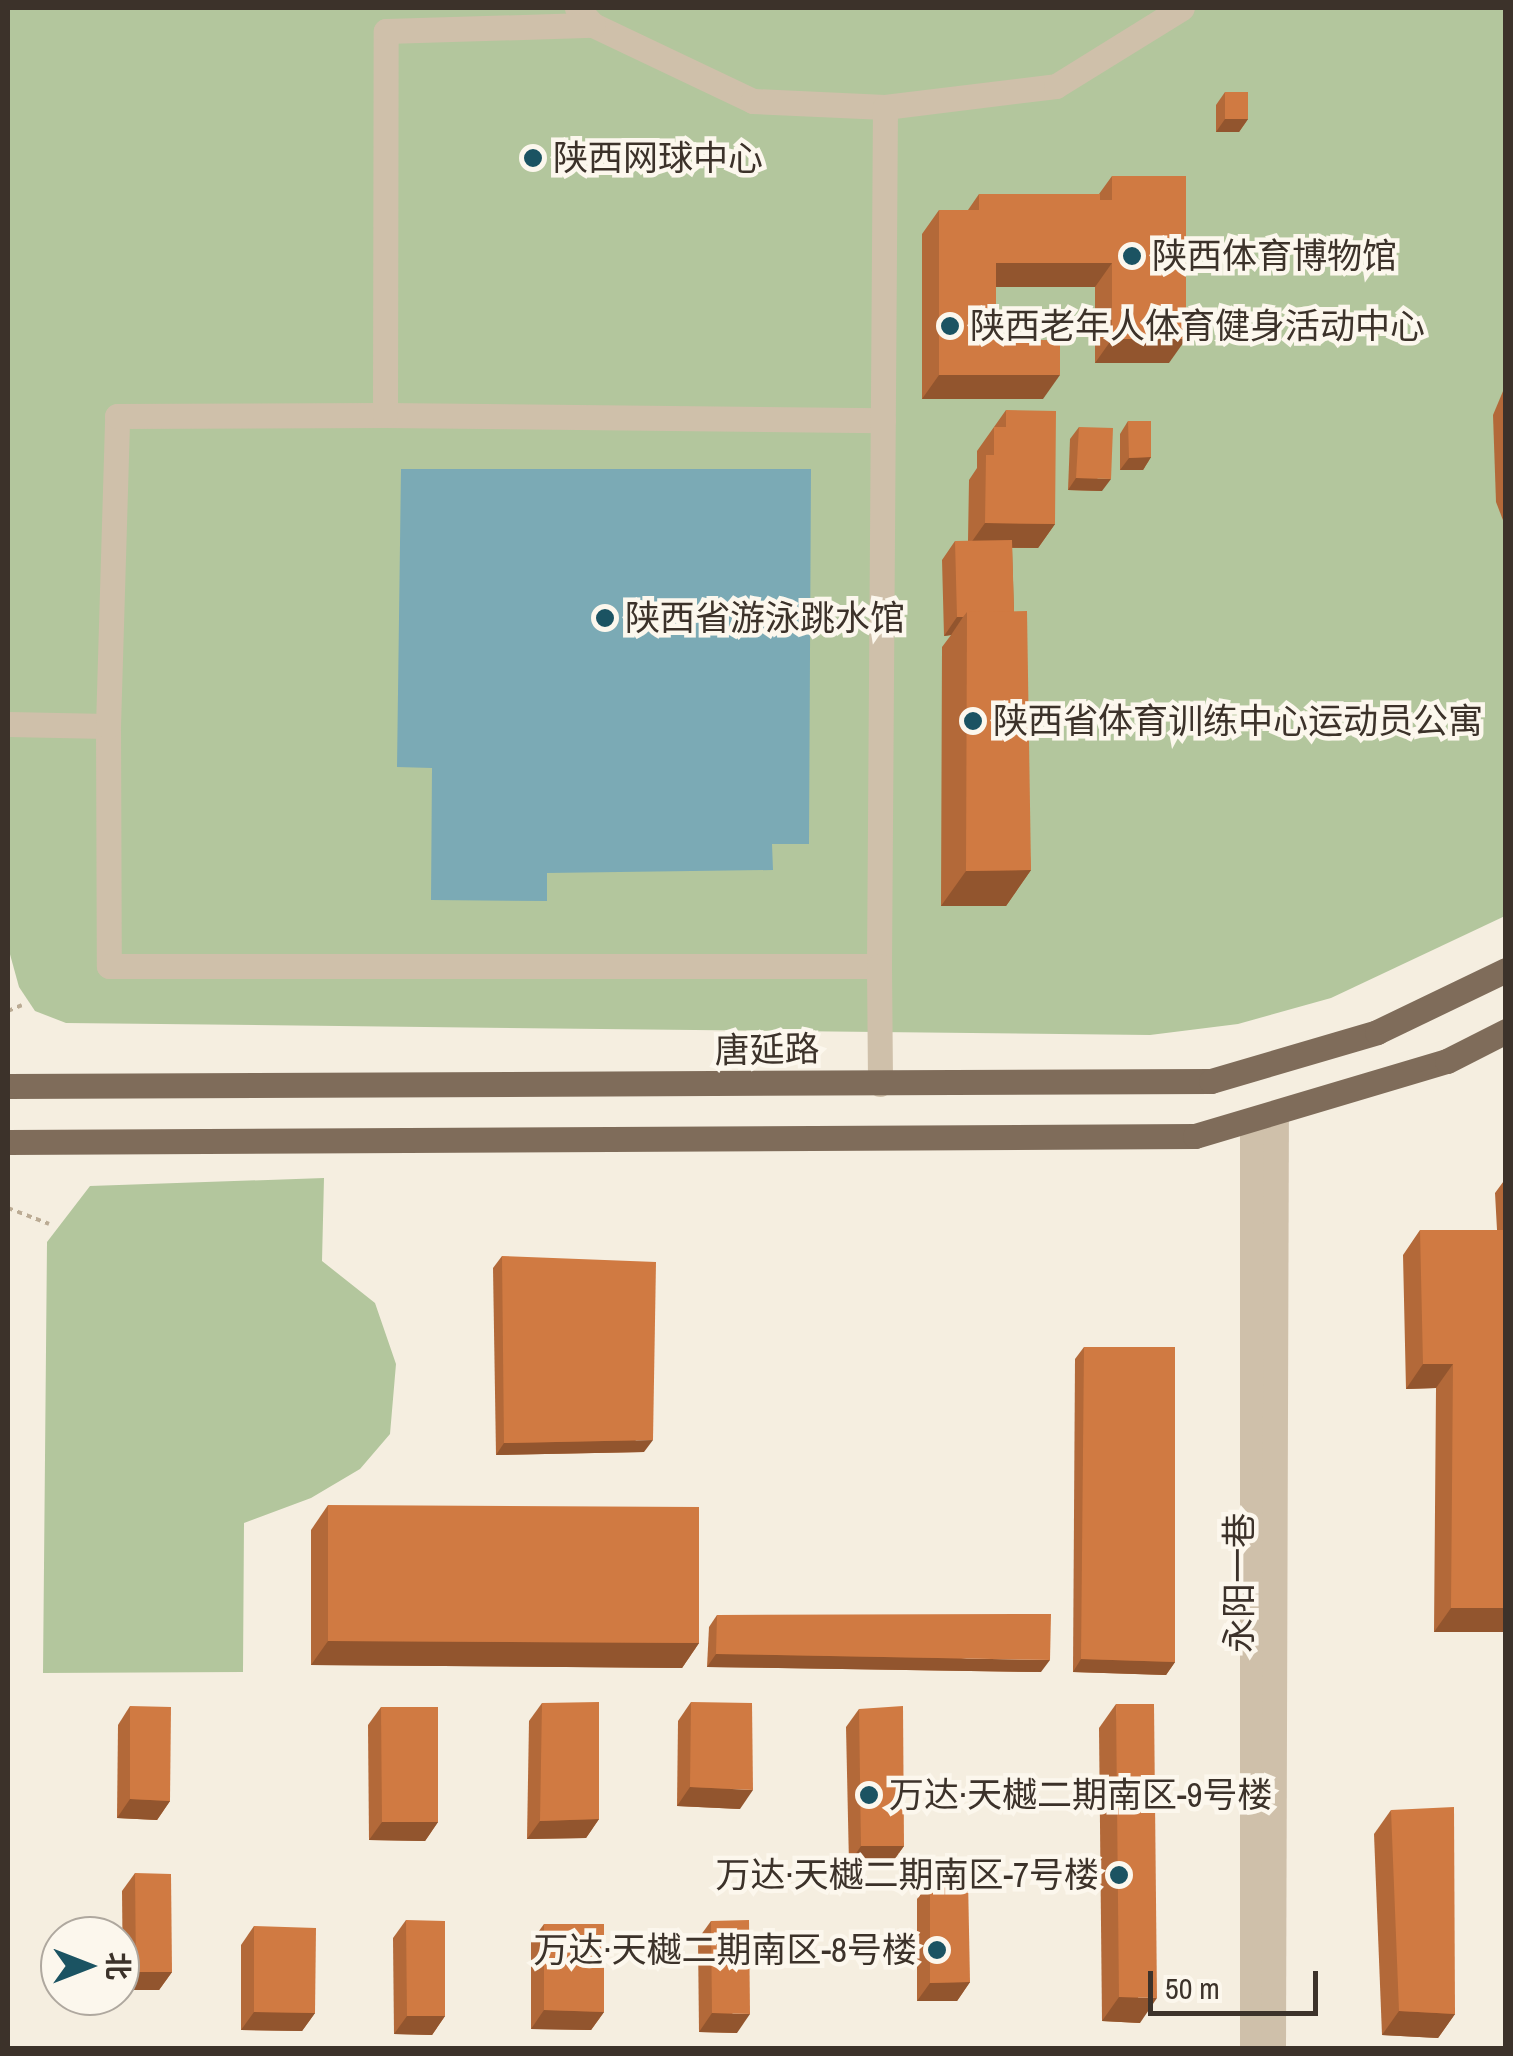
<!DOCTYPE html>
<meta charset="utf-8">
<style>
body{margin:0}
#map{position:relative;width:1513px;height:2056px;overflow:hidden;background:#f5eee0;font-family:"Archivo Narrow","Noto Sans SC",sans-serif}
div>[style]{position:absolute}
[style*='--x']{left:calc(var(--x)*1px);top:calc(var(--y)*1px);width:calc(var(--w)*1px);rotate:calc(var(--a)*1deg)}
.green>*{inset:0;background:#b3c69d}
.water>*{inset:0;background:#7baab5}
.path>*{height:4px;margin-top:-2px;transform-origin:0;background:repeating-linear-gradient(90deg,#bbab94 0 5px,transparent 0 10px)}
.minor>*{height:25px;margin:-12.5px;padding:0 12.5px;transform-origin:12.5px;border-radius:12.5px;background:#cfc0aa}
.major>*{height:25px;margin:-12.5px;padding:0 12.5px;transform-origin:12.5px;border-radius:12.5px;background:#7f6c5a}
.wall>*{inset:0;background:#b36939}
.shaded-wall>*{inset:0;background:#92552e}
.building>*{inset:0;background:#d07a42}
.dots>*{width:28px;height:28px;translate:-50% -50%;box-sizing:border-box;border:5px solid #fcf7ed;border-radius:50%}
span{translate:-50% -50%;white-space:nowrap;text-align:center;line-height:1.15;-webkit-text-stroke:9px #fcf7ed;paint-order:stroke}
.poi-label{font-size:35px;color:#3c322a}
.left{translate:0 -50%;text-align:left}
.right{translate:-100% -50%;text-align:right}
.street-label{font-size:35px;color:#3c322a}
.frame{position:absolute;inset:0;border:10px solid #3c322a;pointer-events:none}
.north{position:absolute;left:40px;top:1916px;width:100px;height:100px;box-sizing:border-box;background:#fcf7ed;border:2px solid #afa89f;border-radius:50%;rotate:90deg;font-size:28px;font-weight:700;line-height:40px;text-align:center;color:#3c322a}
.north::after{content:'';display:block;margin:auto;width:35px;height:45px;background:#1b5362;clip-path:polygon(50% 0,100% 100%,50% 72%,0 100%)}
.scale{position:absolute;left:1148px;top:1971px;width:170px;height:45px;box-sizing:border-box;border:5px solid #3c322a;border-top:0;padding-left:12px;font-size:30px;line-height:35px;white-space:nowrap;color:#3c322a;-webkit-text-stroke:8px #fcf7ed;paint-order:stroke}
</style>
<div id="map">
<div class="green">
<i style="clip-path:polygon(8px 8px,1505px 8px,1505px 916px,1331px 998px,1238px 1024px,1150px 1035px,66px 1023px,35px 1011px,19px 987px,8px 947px)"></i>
<i style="clip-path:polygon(324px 1178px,322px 1261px,375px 1303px,396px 1364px,390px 1434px,360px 1469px,311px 1498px,244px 1523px,243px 1672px,43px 1673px,47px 1242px,90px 1186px)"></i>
</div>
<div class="water">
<i style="clip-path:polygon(401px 469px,811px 469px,809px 844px,772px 844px,773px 870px,547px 873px,547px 901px,431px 900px,432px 768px,397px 767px)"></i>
</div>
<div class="path">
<i style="--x:8;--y:1011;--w:15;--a:-23"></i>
<i style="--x:8;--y:1208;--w:44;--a:21.3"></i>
</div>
<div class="minor">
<i style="--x:577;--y:8;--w:23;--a:47"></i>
<i style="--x:593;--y:25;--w:177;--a:25.4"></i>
<i style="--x:753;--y:101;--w:132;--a:2.6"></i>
<i style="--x:885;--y:107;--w:172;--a:-7"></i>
<i style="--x:1056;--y:86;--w:148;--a:-31.8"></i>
<i style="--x:385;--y:415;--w:498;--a:0.6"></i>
<i style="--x:8;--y:724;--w:100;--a:1.1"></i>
<i style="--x:108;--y:726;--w:240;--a:89.8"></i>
<i style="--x:109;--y:966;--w:770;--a:0"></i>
<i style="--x:879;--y:966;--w:859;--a:-89.6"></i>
<i style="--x:108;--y:726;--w:310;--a:-88.3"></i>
<i style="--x:117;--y:416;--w:268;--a:-0.2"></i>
<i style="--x:385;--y:415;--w:384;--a:-89.9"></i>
<i style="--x:386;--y:31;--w:207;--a:-1.7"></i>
<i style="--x:879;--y:966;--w:118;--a:89.5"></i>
<i style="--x:1252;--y:1124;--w:924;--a:90"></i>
<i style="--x:1273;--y:2048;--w:931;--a:-89.82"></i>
</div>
<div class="major">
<i style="--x:8;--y:1086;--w:1203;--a:-0.24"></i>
<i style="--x:1211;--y:1081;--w:173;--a:-16.4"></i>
<i style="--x:1377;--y:1032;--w:143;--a:-25.7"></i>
<i style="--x:8;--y:1142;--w:1187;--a:-0.29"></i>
<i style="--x:1195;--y:1136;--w:263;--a:-16.6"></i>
<i style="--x:1447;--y:1061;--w:66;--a:-27"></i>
</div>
<div class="wall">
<i style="clip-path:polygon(1225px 92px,1248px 119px,1239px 132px,1216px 132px,1216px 105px)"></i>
<i style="clip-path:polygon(1112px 176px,1169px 363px,1095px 363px,1095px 287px,996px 287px,996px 340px,1043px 399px,922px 399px,922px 234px,939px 210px,968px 210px,979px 194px,1099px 194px)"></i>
<i style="clip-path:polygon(1506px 384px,1506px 528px,1496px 502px,1493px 415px)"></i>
<i style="clip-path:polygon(1006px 410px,1055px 524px,1038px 548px,1012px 548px,1014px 612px,1031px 870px,1006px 906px,941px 906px,942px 647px,951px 635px,944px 636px,942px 560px,955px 541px,968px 541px,969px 480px,977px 468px,977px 451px)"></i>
<i style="clip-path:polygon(1128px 421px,1151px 457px,1143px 470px,1120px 470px,1120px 434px)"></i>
<i style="clip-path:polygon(1079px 427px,1102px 491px,1068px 490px,1070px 439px)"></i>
<i style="clip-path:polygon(1506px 1178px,1506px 1632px,1434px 1632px,1436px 1388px,1406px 1389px,1403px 1255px,1420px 1230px,1497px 1230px,1495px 1193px)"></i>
<i style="clip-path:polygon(502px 1256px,644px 1452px,496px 1455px,493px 1268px)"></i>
<i style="clip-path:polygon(1084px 1347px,1175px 1662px,1166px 1675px,1073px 1672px,1075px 1359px)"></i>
<i style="clip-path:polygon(328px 1505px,699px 1643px,682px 1668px,311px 1665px,311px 1530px)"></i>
<i style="clip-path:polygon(717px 1615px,1041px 1672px,707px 1667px,709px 1627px)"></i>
<i style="clip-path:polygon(691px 1702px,740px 1809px,677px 1806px,678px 1721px)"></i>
<i style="clip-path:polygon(542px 1703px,599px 1819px,586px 1838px,527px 1839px,529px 1721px)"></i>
<i style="clip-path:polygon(1116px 1704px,1140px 2023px,1102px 2021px,1099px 1728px)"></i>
<i style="clip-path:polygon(130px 1706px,170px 1801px,157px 1820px,117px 1818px,118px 1725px)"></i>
<i style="clip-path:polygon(381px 1707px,438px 1822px,425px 1841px,369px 1840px,368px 1725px)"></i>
<i style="clip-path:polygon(859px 1709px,904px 1846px,891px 1864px,849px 1864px,846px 1727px)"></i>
<i style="clip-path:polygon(1391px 1810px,1455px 2014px,1438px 2038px,1382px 2035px,1374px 1834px)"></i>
<i style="clip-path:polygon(135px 1873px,172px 1972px,159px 1990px,123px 1990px,122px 1891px)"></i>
<i style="clip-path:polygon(930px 1881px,970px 1982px,957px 2001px,917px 2001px,917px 1899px)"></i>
<i style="clip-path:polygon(406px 1920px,445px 2016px,432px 2035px,394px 2034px,393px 1938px)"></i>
<i style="clip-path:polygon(711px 1921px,737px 2033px,699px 2032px,698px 1939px)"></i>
<i style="clip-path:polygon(544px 1924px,604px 2012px,591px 2030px,531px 2029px,531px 1942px)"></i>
<i style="clip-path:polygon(254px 1926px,315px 2013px,302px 2031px,241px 2030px,241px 1945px)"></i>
</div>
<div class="shaded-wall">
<i style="clip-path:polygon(1225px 119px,1248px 119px,1239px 132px,1216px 132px)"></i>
<i style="clip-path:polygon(996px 263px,1112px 263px,1095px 287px,979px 287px)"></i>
<i style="clip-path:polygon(1112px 339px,1186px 339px,1169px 363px,1095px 363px)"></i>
<i style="clip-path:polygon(939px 375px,1060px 375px,1043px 399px,922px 399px)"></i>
<i style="clip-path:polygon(1151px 457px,1143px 470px,1120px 470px,1129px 458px)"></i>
<i style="clip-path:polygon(1076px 478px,1111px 479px,1102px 491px,1068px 490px)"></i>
<i style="clip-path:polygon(985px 523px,1055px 524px,1038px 548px,968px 547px)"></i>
<i style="clip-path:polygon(957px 617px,963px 617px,951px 635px,944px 636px)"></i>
<i style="clip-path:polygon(1031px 870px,1006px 906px,941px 906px,966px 871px)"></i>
<i style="clip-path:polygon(1423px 1364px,1453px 1364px,1436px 1388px,1406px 1389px)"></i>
<i style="clip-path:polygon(653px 1440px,644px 1452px,496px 1455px,504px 1443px)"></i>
<i style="clip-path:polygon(1451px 1608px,1506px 1608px,1506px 1632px,1434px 1632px)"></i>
<i style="clip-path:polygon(328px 1641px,699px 1643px,682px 1668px,311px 1665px)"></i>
<i style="clip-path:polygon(716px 1654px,1050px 1660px,1041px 1672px,707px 1667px)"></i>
<i style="clip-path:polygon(1081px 1659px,1175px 1662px,1166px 1675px,1073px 1672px)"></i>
<i style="clip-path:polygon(690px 1787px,753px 1790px,740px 1809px,677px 1806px)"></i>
<i style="clip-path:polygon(130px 1799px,170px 1801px,157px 1820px,117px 1818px)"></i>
<i style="clip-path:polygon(599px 1819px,586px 1838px,527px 1839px,540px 1821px)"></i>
<i style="clip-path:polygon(382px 1822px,438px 1822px,425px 1841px,369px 1840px)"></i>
<i style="clip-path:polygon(861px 1846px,904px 1846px,891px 1864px,849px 1864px)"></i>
<i style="clip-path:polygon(136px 1972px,172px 1972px,159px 1990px,123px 1990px)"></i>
<i style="clip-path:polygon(970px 1982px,957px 2001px,917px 2001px,930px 1983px)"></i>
<i style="clip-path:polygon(1119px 1997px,1157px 1998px,1140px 2023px,1102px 2021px)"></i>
<i style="clip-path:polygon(544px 2010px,604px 2012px,591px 2030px,531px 2029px)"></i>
<i style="clip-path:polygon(1399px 2011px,1455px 2014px,1438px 2038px,1382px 2035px)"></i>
<i style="clip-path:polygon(254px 2012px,315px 2013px,302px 2031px,241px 2030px)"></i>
<i style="clip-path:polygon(712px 2013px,750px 2014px,737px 2033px,699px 2032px)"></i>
<i style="clip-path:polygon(407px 2016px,445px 2016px,432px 2035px,394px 2034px)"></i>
</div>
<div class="building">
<i style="clip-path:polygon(1225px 92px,1248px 92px,1248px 119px,1225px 119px)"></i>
<i style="clip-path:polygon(1112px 176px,1186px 176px,1186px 339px,1112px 339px,1112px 263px,996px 263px,996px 340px,1060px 340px,1060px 375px,939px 375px,939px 210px,979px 210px,979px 194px,1100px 194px,1100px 200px,1112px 200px)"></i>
<i style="clip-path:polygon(1006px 410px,1056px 411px,1055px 524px,985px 523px,986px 455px,994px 455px,994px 427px,1006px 427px)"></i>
<i style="clip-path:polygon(1128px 421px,1151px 421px,1151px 457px,1129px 458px)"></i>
<i style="clip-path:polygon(1079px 427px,1113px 428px,1111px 479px,1076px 478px)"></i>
<i style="clip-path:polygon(1012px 540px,1014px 612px,967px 612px,963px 617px,957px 617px,955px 541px)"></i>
<i style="clip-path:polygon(1027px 611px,1031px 870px,966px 871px,967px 612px)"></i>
<i style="clip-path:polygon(1420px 1230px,1506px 1230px,1506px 1608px,1451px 1608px,1453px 1364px,1423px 1364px)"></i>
<i style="clip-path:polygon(502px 1256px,656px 1262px,653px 1440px,504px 1443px)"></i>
<i style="clip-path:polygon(1084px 1347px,1175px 1347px,1175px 1662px,1081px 1659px)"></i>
<i style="clip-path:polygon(328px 1505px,699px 1507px,699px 1643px,328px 1641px)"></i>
<i style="clip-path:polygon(1051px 1614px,1050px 1660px,716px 1654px,717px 1615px)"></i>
<i style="clip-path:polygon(599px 1702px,599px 1819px,540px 1821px,542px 1703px)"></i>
<i style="clip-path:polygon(691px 1702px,752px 1703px,753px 1790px,690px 1787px)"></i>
<i style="clip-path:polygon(1116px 1704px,1154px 1704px,1157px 1998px,1119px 1997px)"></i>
<i style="clip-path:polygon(130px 1706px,171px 1707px,170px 1801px,130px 1799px)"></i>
<i style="clip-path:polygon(903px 1706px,904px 1846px,861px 1846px,859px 1709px)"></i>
<i style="clip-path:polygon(381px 1707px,438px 1707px,438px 1822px,382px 1822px)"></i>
<i style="clip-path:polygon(1454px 1807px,1455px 2014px,1399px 2011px,1391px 1810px)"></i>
<i style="clip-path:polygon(135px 1873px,171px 1874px,172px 1972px,136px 1972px)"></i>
<i style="clip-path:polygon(968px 1879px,970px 1982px,930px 1983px,930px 1881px)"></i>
<i style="clip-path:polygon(406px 1920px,445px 1921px,445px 2016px,407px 2016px)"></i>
<i style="clip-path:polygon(749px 1920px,750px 2014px,712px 2013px,711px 1921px)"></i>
<i style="clip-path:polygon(544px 1924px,604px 1924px,604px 2012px,544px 2010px)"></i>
<i style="clip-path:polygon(254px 1926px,316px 1928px,315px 2013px,254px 2012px)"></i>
</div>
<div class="dots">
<i style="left:533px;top:158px;background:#1b5362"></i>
<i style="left:1132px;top:256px;background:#1b5362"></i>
<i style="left:950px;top:326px;background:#1b5362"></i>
<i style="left:605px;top:618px;background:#1b5362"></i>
<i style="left:973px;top:721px;background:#1b5362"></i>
<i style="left:869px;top:1795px;background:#1b5362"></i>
<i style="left:1119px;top:1875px;background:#1b5362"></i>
<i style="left:937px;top:1950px;background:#1b5362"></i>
</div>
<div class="poi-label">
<span class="left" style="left:553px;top:158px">陕西网球中心</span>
<span class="left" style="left:1152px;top:256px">陕西体育博物馆</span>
<span class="left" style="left:970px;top:326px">陕西老年人体育健身活动中心</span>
<span class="left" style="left:625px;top:618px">陕西省游泳跳水馆</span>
<span class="left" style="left:993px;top:721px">陕西省体育训练中心运动员公寓</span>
<span class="left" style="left:889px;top:1795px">万达·天樾二期南区-9号楼</span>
<span class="right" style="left:1099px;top:1875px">万达·天樾二期南区-7号楼</span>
<span class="right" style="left:917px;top:1950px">万达·天樾二期南区-8号楼</span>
</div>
<div class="street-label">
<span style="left:767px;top:1050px;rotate:-1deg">唐延路</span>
<span style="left:1239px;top:1583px;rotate:-90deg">永阳一巷</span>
</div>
<div class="frame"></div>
<div class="north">北</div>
<div class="scale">50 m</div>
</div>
